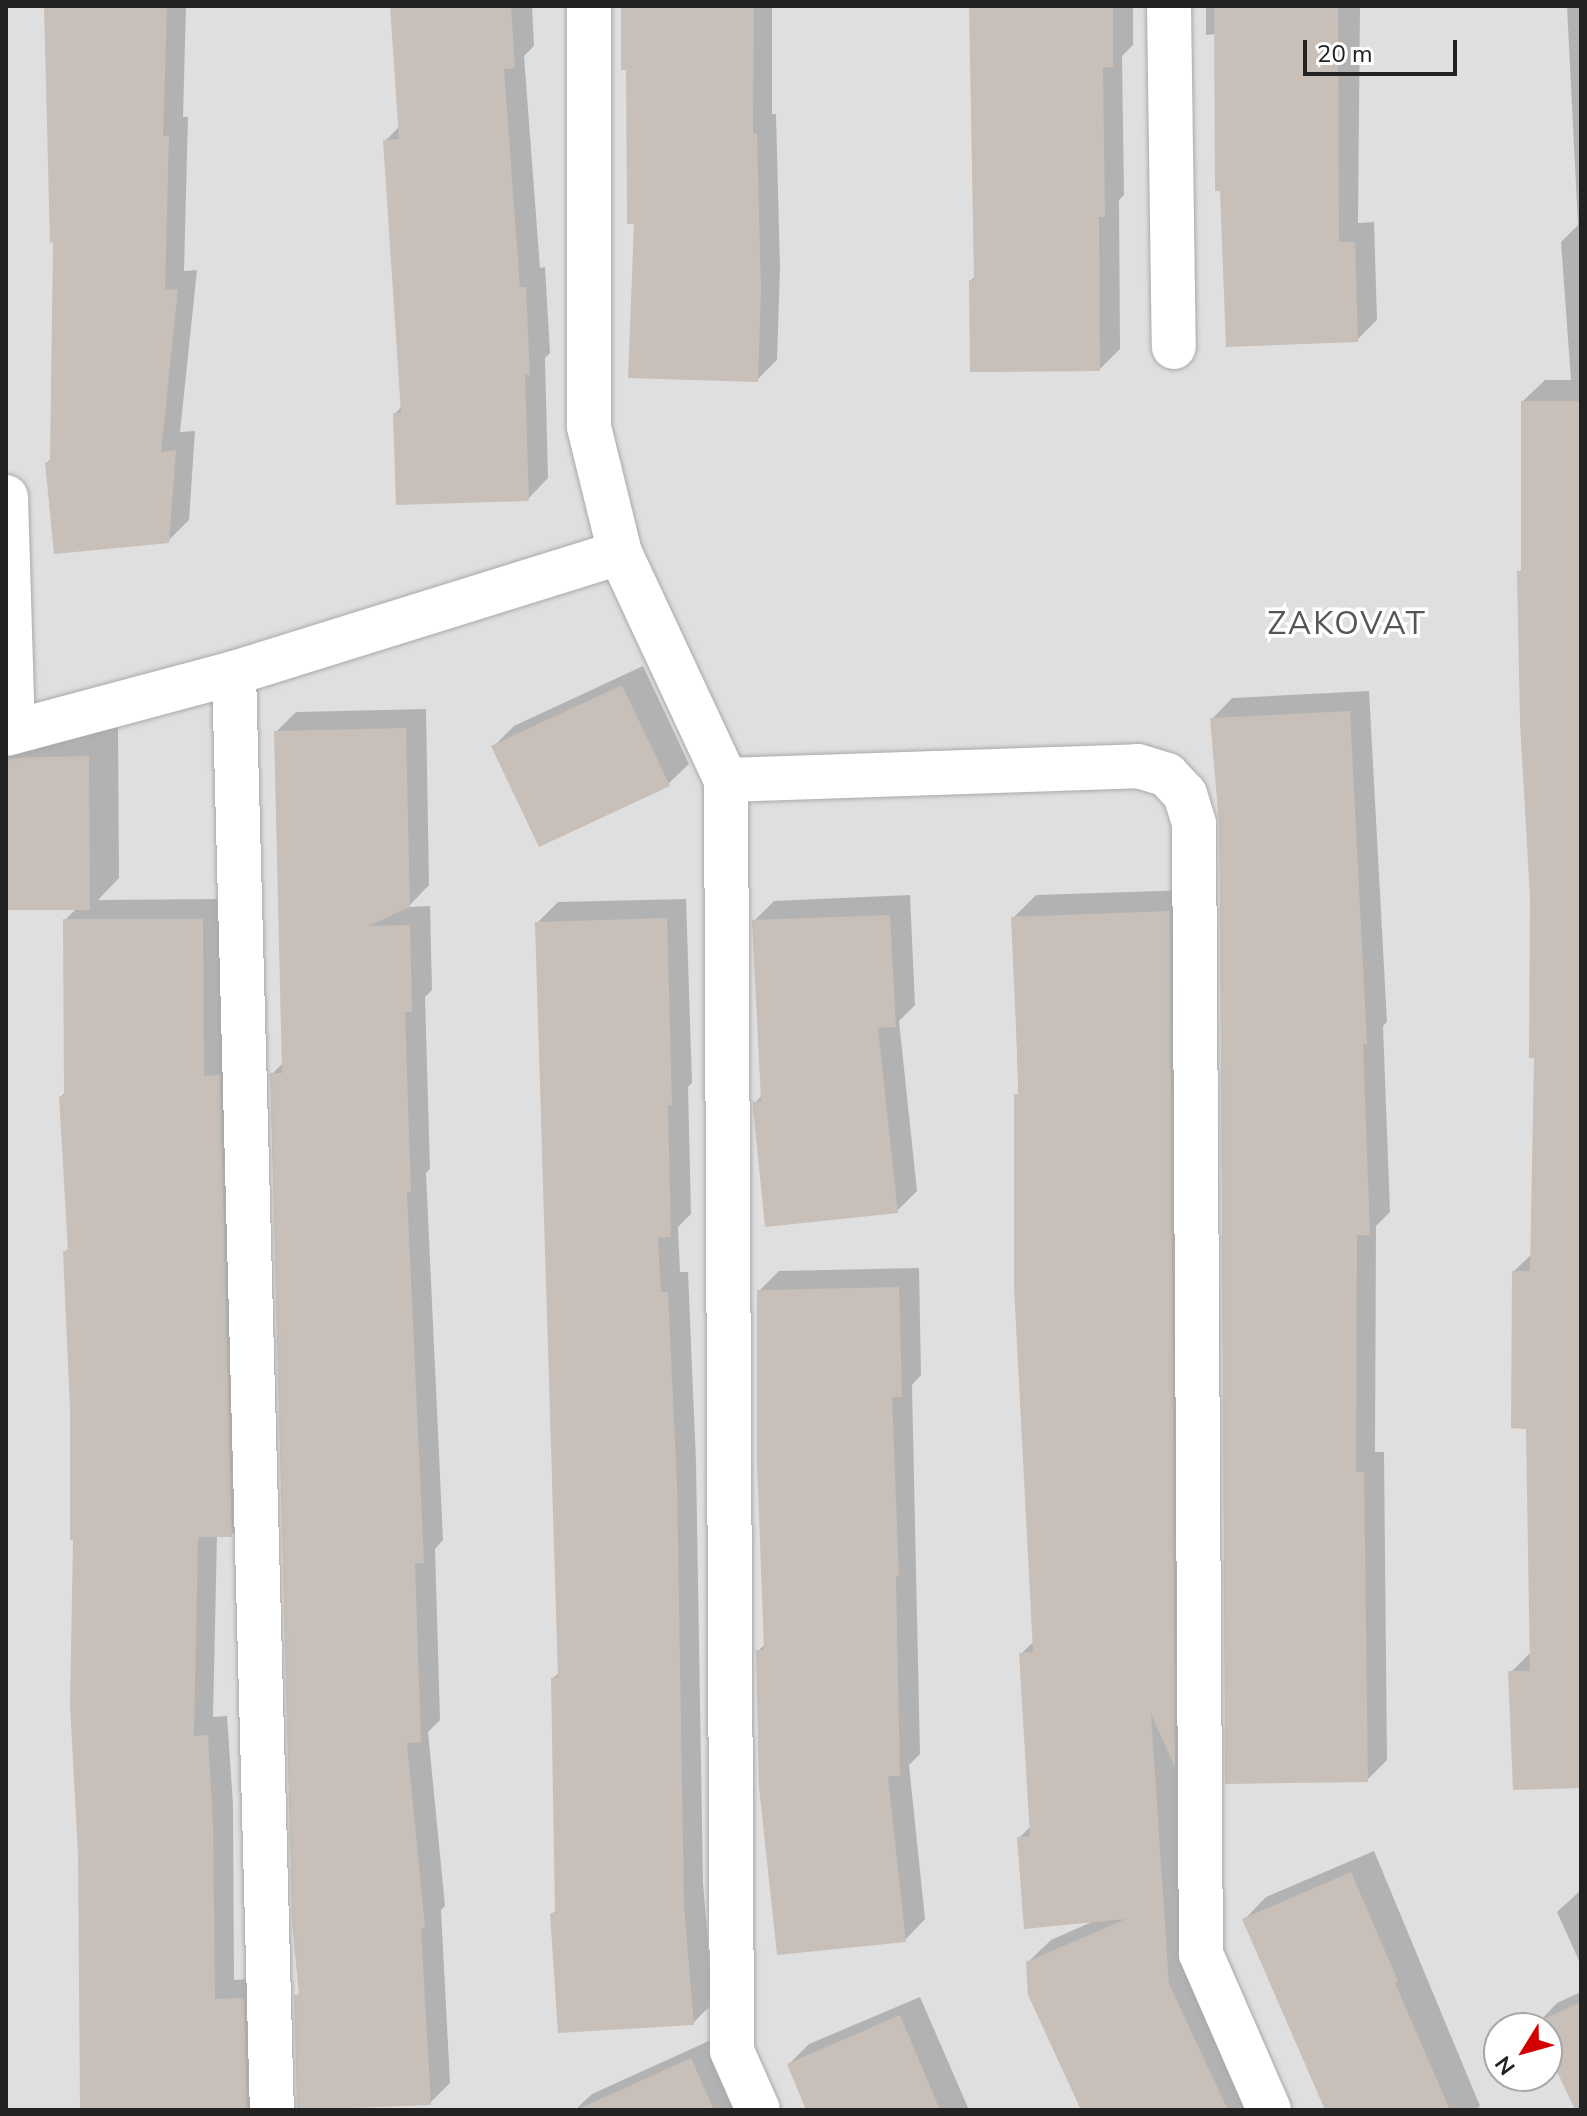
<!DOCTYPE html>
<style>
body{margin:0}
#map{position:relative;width:1587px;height:2116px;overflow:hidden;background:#f2efe9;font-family:"Nunito Sans",sans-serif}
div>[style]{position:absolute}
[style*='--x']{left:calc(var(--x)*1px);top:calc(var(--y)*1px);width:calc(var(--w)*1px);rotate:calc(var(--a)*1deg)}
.residential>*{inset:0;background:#e0dfdf}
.shadow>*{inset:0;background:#0003}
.building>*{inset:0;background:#c7bfb8}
.roads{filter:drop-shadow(0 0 2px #a9a9a9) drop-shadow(0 0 2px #a9a9a9)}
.minor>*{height:44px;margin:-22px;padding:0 22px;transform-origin:22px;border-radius:22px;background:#fff}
span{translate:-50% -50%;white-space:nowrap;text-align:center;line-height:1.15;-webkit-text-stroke:7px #fff;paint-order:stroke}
.quarter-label{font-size:32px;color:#555;letter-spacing:2px}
.frame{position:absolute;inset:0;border:8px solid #222;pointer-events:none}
.north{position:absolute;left:1483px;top:2012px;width:80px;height:80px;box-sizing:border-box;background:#fff;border:2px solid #a7a7a7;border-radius:50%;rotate:233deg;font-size:22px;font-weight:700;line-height:32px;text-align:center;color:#222}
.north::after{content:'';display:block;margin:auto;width:28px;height:36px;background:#d40000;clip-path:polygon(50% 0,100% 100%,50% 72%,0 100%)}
.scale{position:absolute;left:1303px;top:40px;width:154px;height:36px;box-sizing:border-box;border:4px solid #222;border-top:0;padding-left:10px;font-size:24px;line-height:28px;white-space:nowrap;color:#222;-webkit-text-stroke:6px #fff;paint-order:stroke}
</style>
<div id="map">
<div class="residential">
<i style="clip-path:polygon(evenodd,6px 6px,1581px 6px,1581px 2110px,6px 2110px,6px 6px,1499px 2028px,1547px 2028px,1547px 2076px,1499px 2076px,1499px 2028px)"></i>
</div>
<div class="shadow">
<i style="clip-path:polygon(46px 6px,186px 6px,183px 117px,188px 117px,184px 271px,197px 270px,180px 432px,195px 431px,189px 520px,168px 541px,47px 463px,52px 457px,55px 240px)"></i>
<i style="clip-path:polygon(393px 6px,532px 6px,534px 46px,524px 56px,540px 268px,545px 267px,550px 353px,545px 358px,548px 478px,528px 499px,395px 414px,402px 406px,385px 141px,400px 126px)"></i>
<i style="clip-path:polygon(623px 6px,772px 6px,772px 114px,776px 114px,780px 268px,777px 360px,757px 380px,636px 222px)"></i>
<i style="clip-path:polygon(972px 6px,1133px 6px,1133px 45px,1122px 56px,1124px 195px,1119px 200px,1120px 349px,1100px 369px,971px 280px,976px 276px)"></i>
<i style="clip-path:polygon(1206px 6px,1360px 6px,1358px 223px,1374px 222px,1377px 320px,1357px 340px,1216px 34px,1206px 35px)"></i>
<i style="clip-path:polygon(1567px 6px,1581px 6px,1581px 1786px,1511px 1672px,1531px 1652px,1527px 1427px,1514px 1271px,1532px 1254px,1537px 1057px,1519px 572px,1523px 568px,1523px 401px,1545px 380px,1571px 380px,1561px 242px,1578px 225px)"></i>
<i style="clip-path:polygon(643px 666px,689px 764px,668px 784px,494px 746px,514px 726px)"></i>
<i style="clip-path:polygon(1369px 691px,1387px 1022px,1383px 1026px,1390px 1212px,1376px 1226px,1375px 1452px,1384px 1452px,1387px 1760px,1367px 1780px,1221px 823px,1212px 719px,1232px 698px)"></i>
<i style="clip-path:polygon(426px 709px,429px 885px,408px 907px,430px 906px,432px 990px,425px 997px,430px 1169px,426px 1173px,443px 1540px,435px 1549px,440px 1720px,428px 1732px,445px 1906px,441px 1910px,450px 2083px,430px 2103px,296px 1996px,301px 1991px,272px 1074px,284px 1062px,276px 732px,296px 712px)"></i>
<i style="clip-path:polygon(118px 727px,119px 878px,98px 900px,223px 899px,251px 1515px,231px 1535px,217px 1535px,213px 1717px,227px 1716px,233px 1804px,234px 1980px,264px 1978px,267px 2092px,249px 2110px,82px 2110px,75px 1538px,65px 1252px,69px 1248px,61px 1097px,66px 1091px,65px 920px,77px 908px,6px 908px,6px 739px)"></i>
<i style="clip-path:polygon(1191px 890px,1196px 1743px,1178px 1762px,1191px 1961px,1259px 2110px,1083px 2110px,1028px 1962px,1051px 1940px,1094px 1921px,1019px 1838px,1032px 1825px,1021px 1654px,1035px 1640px,1013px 918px,1036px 895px)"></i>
<i style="clip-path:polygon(910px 895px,915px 1005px,899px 1021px,917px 1191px,897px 1211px,755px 1103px,762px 1095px,754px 921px,774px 901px)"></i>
<i style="clip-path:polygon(686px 899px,692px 1083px,688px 1087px,691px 1214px,678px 1227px,680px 1272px,688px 1272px,696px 1462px,703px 1883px,713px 2003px,693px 2023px,552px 1914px,557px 1909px,553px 1678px,560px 1672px,537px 923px,558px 902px)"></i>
<i style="clip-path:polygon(919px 1268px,921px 1375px,912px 1385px,920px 1754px,909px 1765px,925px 1919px,905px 1940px,758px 1651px,766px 1643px,759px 1291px,779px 1271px)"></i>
<i style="clip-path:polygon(1374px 1851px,1480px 2106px,1476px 2110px,1327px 2110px,1244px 1920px,1266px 1897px)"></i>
<i style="clip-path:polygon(1581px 1890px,1581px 1965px,1557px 1912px)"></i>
<i style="clip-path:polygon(1581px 1992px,1581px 2072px,1547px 2045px,1547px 2028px,1539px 2028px,1537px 2024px,1557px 2003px)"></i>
<i style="clip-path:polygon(920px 1997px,969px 2110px,809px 2110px,789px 2064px,809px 2044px)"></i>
<i style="clip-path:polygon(711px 2040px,742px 2110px,575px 2110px,592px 2094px)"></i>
</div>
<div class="building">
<i style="clip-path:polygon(44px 6px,167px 6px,163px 136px,169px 136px,165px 290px,178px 289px,161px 452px,176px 450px,169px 543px,54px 554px,45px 462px,50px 462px,53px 242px,50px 243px)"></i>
<i style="clip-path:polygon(390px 6px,511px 6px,515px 68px,504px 69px,520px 287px,526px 287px,530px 375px,525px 375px,529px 501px,396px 505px,393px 413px,401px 413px,383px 140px,399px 139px)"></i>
<i style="clip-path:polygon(621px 6px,754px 6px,753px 133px,757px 134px,761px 290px,758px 382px,628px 378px,634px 224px,627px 224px,626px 70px,621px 70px)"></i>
<i style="clip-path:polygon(969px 6px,1113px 6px,1113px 67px,1103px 67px,1105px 217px,1099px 217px,1100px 371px,970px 372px,969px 280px,974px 280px)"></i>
<i style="clip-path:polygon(1214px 6px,1338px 6px,1339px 242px,1355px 242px,1358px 342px,1226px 347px,1220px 191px,1215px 191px)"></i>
<i style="clip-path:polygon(1521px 401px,1581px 401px,1581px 1788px,1513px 1790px,1508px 1671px,1530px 1671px,1526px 1429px,1511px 1428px,1512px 1271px,1530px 1271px,1534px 1058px,1529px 1058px,1530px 898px,1520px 722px,1517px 571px,1521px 571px)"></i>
<i style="clip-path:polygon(622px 685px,670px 786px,539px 847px,491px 746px)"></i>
<i style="clip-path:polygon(1350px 711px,1367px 1044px,1363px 1044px,1370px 1235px,1357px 1235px,1356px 1472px,1364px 1472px,1368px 1782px,1225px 1784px,1220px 909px,1219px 823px,1210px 718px)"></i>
<i style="clip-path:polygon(406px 728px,410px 907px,368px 926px,410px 925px,412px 1012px,405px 1012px,411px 1192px,407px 1192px,424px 1563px,415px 1563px,421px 1742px,407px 1743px,425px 1928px,421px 1929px,431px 2105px,297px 2110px,294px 1995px,299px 1995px,292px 1922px,270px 1073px,282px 1073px,274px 731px)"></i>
<i style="clip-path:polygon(89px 756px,90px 910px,6px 910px,6px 758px)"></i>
<i style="clip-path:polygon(1170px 911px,1175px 1767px,1151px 1714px,1169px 1984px,1228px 2110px,1081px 2110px,1028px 1995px,1026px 1962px,1126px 1919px,1024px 1929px,1017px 1837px,1030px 1836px,1019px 1653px,1033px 1652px,1014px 1287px,1014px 1094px,1019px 1094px,1011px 917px)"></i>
<i style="clip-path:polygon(890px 915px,896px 1027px,878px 1028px,898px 1213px,765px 1227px,753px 1108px,753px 1102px,761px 1101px,752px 920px)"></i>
<i style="clip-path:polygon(667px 918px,672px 1105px,668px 1106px,671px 1237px,658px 1238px,661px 1292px,668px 1292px,677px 1484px,684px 1905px,694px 2025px,558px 2033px,550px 1913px,555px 1913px,551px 1678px,558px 1677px,535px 922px)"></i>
<i style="clip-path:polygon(63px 919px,203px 919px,204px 1076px,220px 1075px,232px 1537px,198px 1537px,194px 1736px,208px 1735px,213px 1825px,215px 1999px,244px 1998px,247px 2110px,80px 2110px,78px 1854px,70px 1705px,73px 1540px,70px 1540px,70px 1409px,63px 1251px,68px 1251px,59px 1096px,64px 1096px)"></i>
<i style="clip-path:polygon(899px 1287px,902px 1397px,892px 1397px,899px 1576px,896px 1576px,900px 1776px,888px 1776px,906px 1942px,777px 1955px,759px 1787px,756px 1650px,764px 1650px,757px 1464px,757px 1290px)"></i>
<i style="clip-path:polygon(1351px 1872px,1398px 1981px,1395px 1983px,1450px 2110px,1325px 2110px,1242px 1919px)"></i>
<i style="clip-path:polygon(1581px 2002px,1581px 2110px,1575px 2110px,1547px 2050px,1547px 2028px,1537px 2028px,1535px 2023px)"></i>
<i style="clip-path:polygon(900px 2015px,940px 2110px,806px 2110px,787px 2064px)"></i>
<i style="clip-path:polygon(691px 2058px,714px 2110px,576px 2110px)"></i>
</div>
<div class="roads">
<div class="minor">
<i style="--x:589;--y:6;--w:421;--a:90"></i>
<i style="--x:589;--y:427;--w:130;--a:76.2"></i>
<i style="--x:620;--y:553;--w:251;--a:65"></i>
<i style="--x:726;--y:780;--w:1271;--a:89.73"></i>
<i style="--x:732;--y:2051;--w:64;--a:66.2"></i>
<i style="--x:1169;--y:6;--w:341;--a:89.2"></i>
<i style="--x:6;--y:497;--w:235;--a:88.3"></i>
<i style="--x:234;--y:673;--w:1438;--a:88.49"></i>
<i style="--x:6;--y:734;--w:236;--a:-15"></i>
<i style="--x:234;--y:673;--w:404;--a:-17.3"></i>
<i style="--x:726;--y:780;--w:412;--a:-1.9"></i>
<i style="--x:1138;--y:766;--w:30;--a:17"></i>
<i style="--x:1167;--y:775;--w:26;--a:47"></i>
<i style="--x:1185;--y:794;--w:30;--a:73"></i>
<i style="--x:1194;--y:823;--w:1131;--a:89.65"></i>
<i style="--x:1201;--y:1954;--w:170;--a:66.4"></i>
</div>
</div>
<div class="quarter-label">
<span style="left:1347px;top:624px">ZAKOVAT</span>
</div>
<div class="frame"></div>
<div class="north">N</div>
<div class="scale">20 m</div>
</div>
